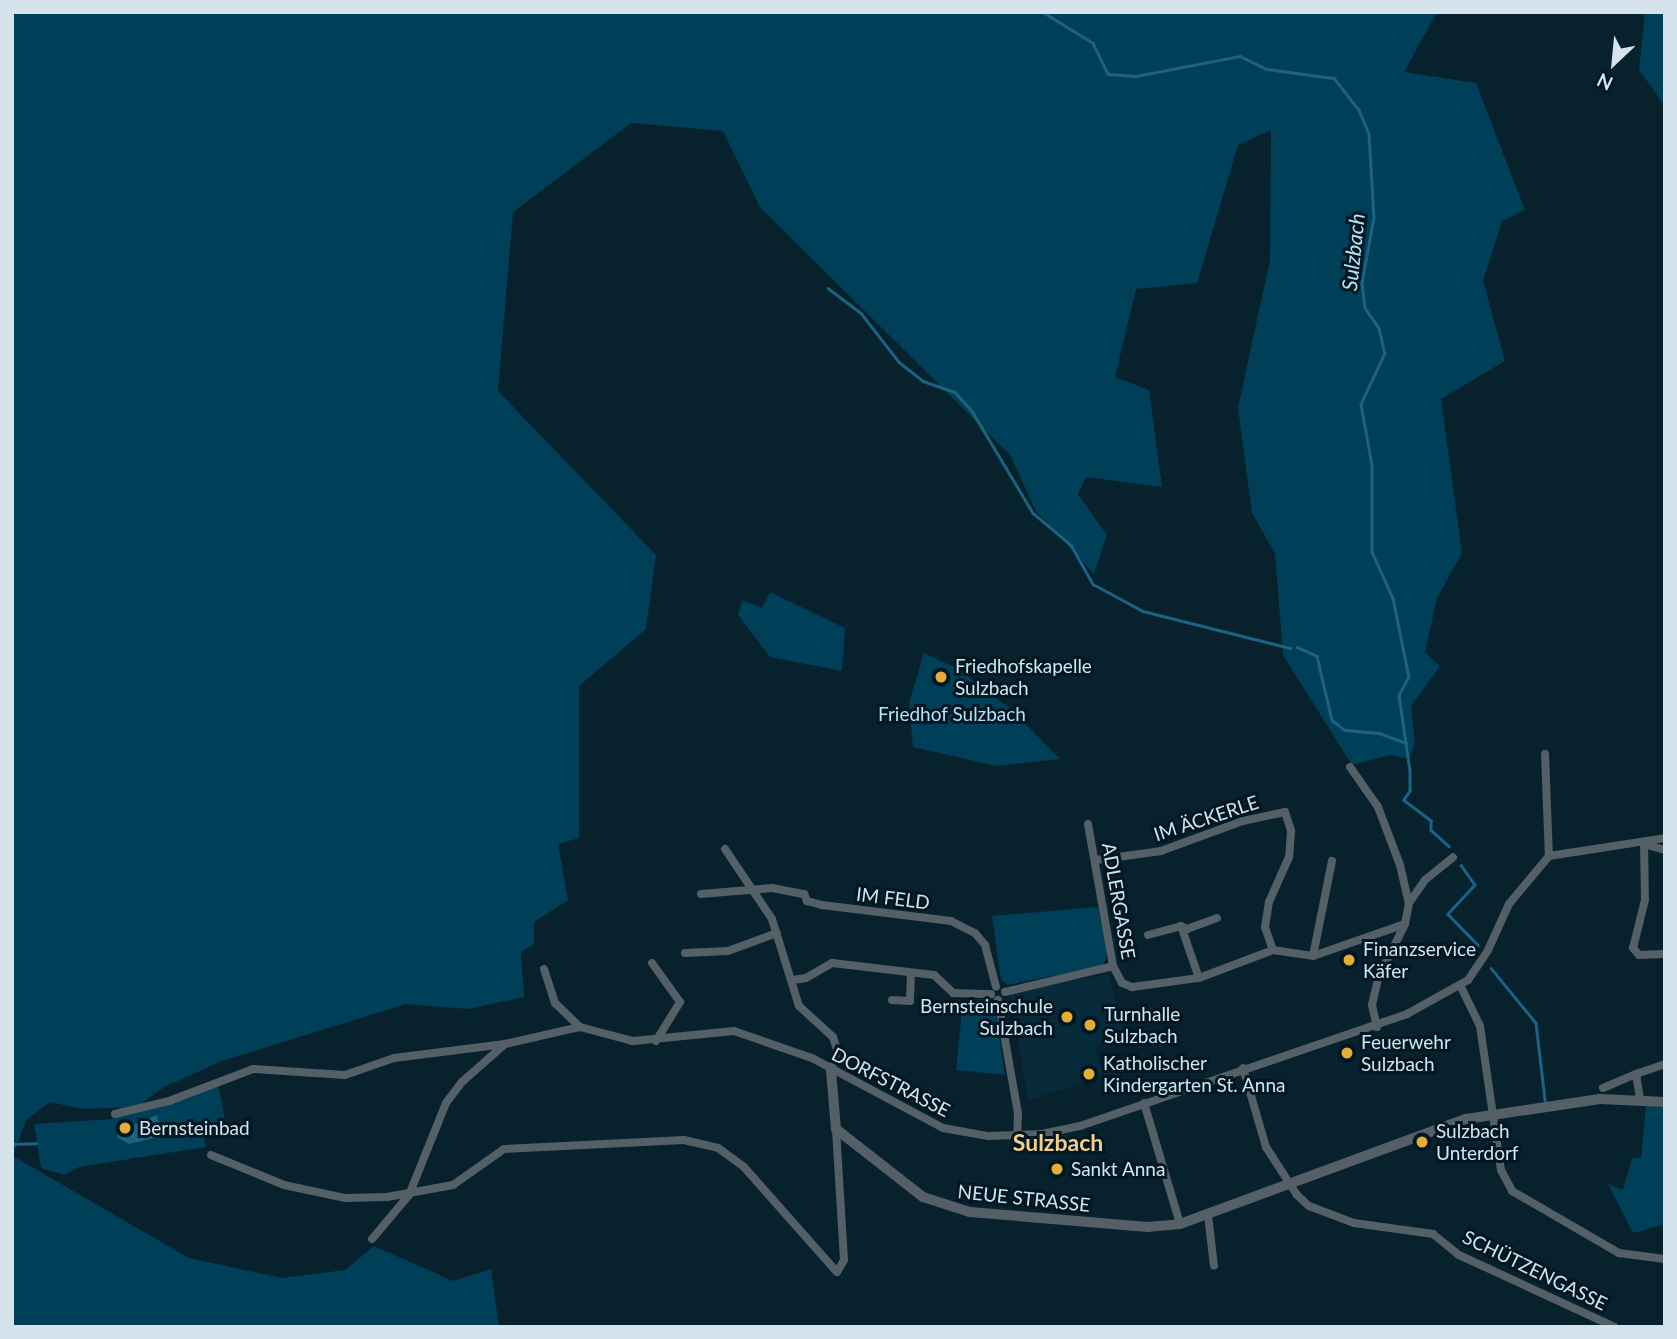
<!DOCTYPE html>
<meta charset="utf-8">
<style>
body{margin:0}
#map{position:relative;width:1677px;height:1339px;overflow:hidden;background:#07212d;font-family:Lato,sans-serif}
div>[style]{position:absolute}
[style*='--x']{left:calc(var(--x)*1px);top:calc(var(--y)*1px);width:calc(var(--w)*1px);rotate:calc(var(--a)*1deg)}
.built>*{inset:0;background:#072b3b}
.green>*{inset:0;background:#003f58}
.water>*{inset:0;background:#1a6383}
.stream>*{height:2.5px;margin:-1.25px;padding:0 1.25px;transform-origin:1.25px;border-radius:1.25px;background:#1a6383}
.minor>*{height:8px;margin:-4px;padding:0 4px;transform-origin:4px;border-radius:4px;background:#546066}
.tertiary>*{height:10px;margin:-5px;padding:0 5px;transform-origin:5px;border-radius:5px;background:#546066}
.dots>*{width:19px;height:19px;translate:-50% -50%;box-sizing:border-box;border:4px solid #001823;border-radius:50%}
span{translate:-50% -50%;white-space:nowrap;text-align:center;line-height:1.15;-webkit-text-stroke:6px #001823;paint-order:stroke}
.poi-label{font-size:19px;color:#d5e4ec}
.left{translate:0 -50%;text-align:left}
.right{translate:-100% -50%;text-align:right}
.park-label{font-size:19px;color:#bcdff3}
.street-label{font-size:19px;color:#d5e4ec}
.water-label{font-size:21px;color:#bde1f4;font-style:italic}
.quarter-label{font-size:23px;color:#f5ce86;font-weight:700}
.frame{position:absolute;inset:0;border:14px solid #d5e4ec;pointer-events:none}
.north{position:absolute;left:1579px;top:28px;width:70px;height:70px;-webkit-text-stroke:5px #001823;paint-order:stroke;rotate:206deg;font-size:19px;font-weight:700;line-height:28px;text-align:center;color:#d5e4ec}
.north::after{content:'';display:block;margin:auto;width:24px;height:32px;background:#d5e4ec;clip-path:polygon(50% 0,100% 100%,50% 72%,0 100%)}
</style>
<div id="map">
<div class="built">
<i style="clip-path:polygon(1108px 974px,1126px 1035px,1094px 1047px,1100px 1066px,1113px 1063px,1116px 1073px,1028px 1100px,1010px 992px)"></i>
</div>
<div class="green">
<i style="clip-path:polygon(12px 12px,1437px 12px,1404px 72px,1476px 83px,1525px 210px,1502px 221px,1483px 281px,1505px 361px,1441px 399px,1462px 553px,1437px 598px,1425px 652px,1440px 666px,1411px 706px,1415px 743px,1409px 759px,1390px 755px,1352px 765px,1283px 655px,1275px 554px,1252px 513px,1238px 408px,1270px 260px,1271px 130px,1238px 145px,1197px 283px,1136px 289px,1115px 377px,1149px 390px,1162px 487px,1086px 477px,1078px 494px,1107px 535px,1094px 574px,1036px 511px,1010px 455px,760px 207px,723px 131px,631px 123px,513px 212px,498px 391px,656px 555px,646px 629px,579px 686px,579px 838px,558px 844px,568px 900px,534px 922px,534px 944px,521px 952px,524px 997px,468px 1009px,406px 1004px,222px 1061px,164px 1087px,137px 1107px,82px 1109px,50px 1102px,26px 1120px,13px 1156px,189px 1258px,282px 1278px,345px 1270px,374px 1246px,453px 1281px,491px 1269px,499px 1327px,12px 1327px)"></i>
<i style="clip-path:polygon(1645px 12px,1665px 12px,1665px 106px,1639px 70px)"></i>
<i style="clip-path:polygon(770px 592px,845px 628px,842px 671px,770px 657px,738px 615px,742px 600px,762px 608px)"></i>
<i style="clip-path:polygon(924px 653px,958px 669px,1012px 710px,1060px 759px,996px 766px,913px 747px,909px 703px)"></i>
<i style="clip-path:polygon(1098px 907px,1107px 954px,1103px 966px,1007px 985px,1001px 980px,992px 916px)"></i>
<i style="clip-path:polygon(990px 999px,994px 1002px,1005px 1075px,956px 1070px,963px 1000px)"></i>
<i style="clip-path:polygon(218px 1084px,226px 1124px,204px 1131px,205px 1147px,79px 1167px,64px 1175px,41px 1168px,34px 1124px,112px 1119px,166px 1105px)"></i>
<i style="clip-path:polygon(1646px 1105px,1665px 1107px,1665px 1224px,1633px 1233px,1608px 1184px,1623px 1190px,1632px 1158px,1641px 1158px)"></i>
</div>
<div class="water">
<i style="clip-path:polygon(157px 1115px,162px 1136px,129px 1144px,117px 1137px,122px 1123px,129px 1127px)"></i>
</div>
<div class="stream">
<i style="--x:1043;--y:12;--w:59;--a:31.8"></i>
<i style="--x:1093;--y:43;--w:34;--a:64"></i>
<i style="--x:1108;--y:74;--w:28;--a:4"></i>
<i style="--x:1136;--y:76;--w:106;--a:-10.9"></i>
<i style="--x:1240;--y:56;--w:30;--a:26"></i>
<i style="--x:1267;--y:69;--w:68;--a:7.7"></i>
<i style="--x:1334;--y:78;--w:41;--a:52"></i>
<i style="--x:1359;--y:110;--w:26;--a:67"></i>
<i style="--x:1369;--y:134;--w:83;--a:86.6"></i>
<i style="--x:1374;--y:217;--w:67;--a:100.3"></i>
<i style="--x:1362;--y:283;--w:25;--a:83"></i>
<i style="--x:1365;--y:308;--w:24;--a:55"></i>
<i style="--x:1379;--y:328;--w:26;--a:77"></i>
<i style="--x:1385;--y:353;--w:56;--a:115.2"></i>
<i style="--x:1361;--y:404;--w:62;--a:79.8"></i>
<i style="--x:1372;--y:465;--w:87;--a:90"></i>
<i style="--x:1372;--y:552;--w:51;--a:65.5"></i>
<i style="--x:1393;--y:598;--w:81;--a:78.6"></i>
<i style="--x:1409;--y:677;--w:21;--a:119"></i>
<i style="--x:1399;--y:695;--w:76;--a:81.7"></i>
<i style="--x:1410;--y:770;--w:21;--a:90"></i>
<i style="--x:1410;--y:791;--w:11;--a:124"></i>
<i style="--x:1404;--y:800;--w:34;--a:37"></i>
<i style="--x:1431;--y:820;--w:10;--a:90"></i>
<i style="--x:1431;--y:830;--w:24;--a:42"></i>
<i style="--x:828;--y:288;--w:41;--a:37.1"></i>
<i style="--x:861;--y:313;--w:62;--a:52.2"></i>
<i style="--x:899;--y:362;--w:31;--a:38"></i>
<i style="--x:923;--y:381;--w:34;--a:19"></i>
<i style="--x:955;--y:392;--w:25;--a:48"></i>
<i style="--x:972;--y:411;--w:119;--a:59.1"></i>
<i style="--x:1033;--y:513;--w:50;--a:40.1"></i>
<i style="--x:1071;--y:545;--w:45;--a:60.6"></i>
<i style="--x:1093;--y:584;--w:57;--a:28.4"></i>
<i style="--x:1143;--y:611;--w:152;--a:14.1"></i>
<i style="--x:1297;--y:647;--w:22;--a:24"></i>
<i style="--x:1317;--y:656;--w:66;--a:76.8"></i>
<i style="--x:1332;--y:720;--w:16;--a:38"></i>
<i style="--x:1345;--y:730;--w:34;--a:5"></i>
<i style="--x:1379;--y:733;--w:29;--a:20"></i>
<i style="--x:1461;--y:865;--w:24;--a:55"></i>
<i style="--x:1475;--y:885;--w:40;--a:133"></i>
<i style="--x:1448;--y:914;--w:43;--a:45.9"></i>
<i style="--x:1491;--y:968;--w:71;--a:50.7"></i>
<i style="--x:1536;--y:1023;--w:78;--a:83.3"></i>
<i style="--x:12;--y:1144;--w:24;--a:-2"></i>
</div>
<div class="minor">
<i style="--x:1545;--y:754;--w:102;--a:87.8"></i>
<i style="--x:1350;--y:767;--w:49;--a:55"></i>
<i style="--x:1378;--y:807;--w:62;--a:69.2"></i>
<i style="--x:1400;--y:865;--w:39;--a:77"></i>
<i style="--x:1088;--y:824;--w:144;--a:80"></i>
<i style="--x:1113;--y:966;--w:19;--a:62"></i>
<i style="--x:1122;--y:983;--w:11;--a:22"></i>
<i style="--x:1132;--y:987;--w:68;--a:-7.7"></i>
<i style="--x:1199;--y:978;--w:79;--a:-20.7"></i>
<i style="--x:1273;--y:950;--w:40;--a:8.5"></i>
<i style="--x:1313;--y:956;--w:97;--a:-19.2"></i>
<i style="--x:725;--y:849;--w:84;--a:56.1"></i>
<i style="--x:772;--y:919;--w:91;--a:72.8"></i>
<i style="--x:799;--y:1006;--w:46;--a:42.4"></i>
<i style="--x:833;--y:1037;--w:14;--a:73"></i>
<i style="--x:837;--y:1050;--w:22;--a:106"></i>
<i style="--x:1665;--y:850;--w:22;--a:-164"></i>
<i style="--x:1644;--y:844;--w:56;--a:89"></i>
<i style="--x:1645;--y:900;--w:49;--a:104"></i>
<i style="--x:1633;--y:948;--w:9;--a:49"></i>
<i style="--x:1639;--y:955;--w:26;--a:-2"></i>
<i style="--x:1096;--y:860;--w:66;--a:-7.9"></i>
<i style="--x:1161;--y:851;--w:87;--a:-20.1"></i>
<i style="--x:1243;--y:821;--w:43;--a:-12.1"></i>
<i style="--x:1285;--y:812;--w:20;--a:72"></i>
<i style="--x:1291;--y:831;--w:26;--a:94"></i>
<i style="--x:1289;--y:857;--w:49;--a:114"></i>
<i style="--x:1269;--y:902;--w:25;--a:99"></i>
<i style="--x:1265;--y:927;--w:24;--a:71"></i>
<i style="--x:701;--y:894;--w:71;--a:-4.8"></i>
<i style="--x:772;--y:888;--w:33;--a:11"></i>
<i style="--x:804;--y:894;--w:8;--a:67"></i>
<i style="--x:807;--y:901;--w:16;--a:15"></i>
<i style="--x:822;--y:905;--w:130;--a:7.1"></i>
<i style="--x:951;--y:921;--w:27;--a:27"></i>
<i style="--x:975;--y:933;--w:16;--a:50"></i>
<i style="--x:985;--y:945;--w:43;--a:75.3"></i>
<i style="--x:1181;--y:926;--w:55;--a:70.9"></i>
<i style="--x:1148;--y:935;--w:34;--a:-15"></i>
<i style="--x:1181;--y:926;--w:7;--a:27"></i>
<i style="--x:1187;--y:929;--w:32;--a:-20"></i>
<i style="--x:685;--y:953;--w:43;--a:-2.7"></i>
<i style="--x:728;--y:951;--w:52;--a:-20.2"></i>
<i style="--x:1313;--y:956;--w:97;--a:-78.7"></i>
<i style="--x:652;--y:963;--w:48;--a:54.3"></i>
<i style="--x:680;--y:1002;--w:46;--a:121.6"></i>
<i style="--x:544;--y:969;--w:36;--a:72"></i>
<i style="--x:555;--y:1003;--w:35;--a:44"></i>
<i style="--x:793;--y:980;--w:13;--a:-9"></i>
<i style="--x:806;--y:978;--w:30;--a:-30"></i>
<i style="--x:832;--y:963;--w:103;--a:6.7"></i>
<i style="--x:934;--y:975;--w:26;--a:43"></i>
<i style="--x:953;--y:993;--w:38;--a:2"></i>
<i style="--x:1461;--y:987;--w:43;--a:64"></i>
<i style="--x:1480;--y:1026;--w:146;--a:81.7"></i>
<i style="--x:1501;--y:1170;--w:24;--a:62"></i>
<i style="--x:1512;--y:1191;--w:124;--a:30.1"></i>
<i style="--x:1619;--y:1253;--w:46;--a:7.4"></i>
<i style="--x:1005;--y:992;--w:111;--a:-13.5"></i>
<i style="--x:892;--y:1000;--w:18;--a:3"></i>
<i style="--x:910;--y:1001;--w:28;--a:-88"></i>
<i style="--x:998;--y:1000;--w:115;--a:80"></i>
<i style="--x:1018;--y:1113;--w:24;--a:92"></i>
<i style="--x:1377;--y:1027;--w:23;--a:-103"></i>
<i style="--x:1372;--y:1005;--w:28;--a:-77"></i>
<i style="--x:1378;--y:978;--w:60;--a:-63.4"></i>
<i style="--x:1405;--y:924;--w:21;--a:-79"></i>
<i style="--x:1409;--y:903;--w:28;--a:-55"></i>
<i style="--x:1425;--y:880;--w:36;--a:-39"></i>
<i style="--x:1243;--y:1068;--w:82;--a:73.8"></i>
<i style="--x:1266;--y:1147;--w:57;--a:57.1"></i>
<i style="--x:1297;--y:1195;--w:16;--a:43"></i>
<i style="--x:1309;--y:1206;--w:48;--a:20.7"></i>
<i style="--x:1354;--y:1223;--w:80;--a:7.9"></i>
<i style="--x:1433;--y:1234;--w:33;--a:39"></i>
<i style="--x:1459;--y:1255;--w:172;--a:24.8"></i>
<i style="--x:1603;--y:1088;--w:36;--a:-23"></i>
<i style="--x:1640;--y:1099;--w:25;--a:-99"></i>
<i style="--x:1636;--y:1074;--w:31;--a:-19"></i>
<i style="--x:1144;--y:1103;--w:126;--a:73.4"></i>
<i style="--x:115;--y:1114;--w:56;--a:-13.5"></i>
<i style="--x:169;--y:1101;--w:90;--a:-20.9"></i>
<i style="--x:253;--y:1069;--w:92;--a:3.7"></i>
<i style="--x:345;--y:1075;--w:52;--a:-19.1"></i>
<i style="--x:394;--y:1058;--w:112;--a:-7.2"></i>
<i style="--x:505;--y:1044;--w:77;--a:-12.8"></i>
<i style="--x:580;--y:1027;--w:55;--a:14.8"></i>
<i style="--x:633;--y:1041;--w:101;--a:-5.7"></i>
<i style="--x:734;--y:1031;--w:83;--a:19.1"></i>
<i style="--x:812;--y:1058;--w:149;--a:28.1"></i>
<i style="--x:943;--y:1128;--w:46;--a:10.1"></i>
<i style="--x:988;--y:1136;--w:54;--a:-2.1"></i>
<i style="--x:1042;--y:1134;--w:39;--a:-12"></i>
<i style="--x:1080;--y:1126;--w:346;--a:-18.9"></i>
<i style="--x:1407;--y:1014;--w:70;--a:-29.1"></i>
<i style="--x:1468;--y:980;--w:36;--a:-56"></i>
<i style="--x:1488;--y:950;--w:51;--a:-65.5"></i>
<i style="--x:1509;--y:904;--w:62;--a:-50.2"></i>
<i style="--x:1549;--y:856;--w:117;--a:-8.8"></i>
<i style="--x:211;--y:1155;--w:79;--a:22.3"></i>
<i style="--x:284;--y:1185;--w:62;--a:12"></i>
<i style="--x:345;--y:1198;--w:42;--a:-1.4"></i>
<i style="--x:387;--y:1197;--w:67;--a:-10.3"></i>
<i style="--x:453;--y:1185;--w:62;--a:-35.2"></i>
<i style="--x:504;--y:1149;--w:180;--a:-2.9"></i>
<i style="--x:684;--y:1140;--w:35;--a:13"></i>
<i style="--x:718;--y:1148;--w:32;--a:36"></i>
<i style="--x:744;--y:1167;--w:140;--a:48.5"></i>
<i style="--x:837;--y:1272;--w:14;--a:-60"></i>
<i style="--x:844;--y:1260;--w:131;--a:-93.5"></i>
<i style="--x:1208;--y:1215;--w:51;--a:83.3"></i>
<i style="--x:372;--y:1239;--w:57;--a:-49.9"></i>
<i style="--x:409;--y:1195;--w:99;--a:-68.1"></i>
<i style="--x:446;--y:1103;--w:26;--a:-53"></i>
<i style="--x:462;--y:1082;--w:57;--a:-41.5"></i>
</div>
<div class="tertiary">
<i style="--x:831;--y:1071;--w:58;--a:85.1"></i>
<i style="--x:836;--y:1129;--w:110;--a:38"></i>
<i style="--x:923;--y:1197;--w:49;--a:17.7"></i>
<i style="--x:970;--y:1212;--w:178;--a:4.8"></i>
<i style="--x:1147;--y:1227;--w:33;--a:-5"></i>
<i style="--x:1180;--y:1224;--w:305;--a:-20.2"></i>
<i style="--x:1466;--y:1119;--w:135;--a:-8.5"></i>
<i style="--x:1600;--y:1099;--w:65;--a:2.6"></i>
</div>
<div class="dots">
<i style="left:941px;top:677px;background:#e5ad36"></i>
<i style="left:1349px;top:960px;background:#e5ad36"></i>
<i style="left:1067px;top:1017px;background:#e5ad36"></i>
<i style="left:1090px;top:1025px;background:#e5ad36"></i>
<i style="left:1347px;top:1053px;background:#e5ad36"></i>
<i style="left:1089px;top:1074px;background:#e5ad36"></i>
<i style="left:125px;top:1128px;background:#e5ad36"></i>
<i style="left:1422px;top:1142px;background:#e5ad36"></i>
<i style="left:1057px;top:1169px;background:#e5ad36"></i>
</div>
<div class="poi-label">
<span class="left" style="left:955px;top:677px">Friedhofskapelle<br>Sulzbach</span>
<span class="left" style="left:1363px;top:960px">Finanzservice<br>Käfer</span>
<span class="right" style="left:1053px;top:1017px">Bernsteinschule<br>Sulzbach</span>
<span class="left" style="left:1104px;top:1025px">Turnhalle<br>Sulzbach</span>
<span class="left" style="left:1361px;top:1053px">Feuerwehr<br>Sulzbach</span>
<span class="left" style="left:1103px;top:1074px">Katholischer<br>Kindergarten St. Anna</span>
<span class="left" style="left:139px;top:1128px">Bernsteinbad</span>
<span class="left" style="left:1436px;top:1142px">Sulzbach<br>Unterdorf</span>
<span class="left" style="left:1071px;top:1169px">Sankt Anna</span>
</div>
<div class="park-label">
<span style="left:952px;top:714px">Friedhof Sulzbach</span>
</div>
<div class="street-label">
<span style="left:1206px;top:818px;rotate:-18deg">IM ÄCKERLE</span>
<span style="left:893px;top:898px;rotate:7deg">IM FELD</span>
<span style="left:1119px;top:901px;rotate:80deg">ADLERGASSE</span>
<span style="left:891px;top:1082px;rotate:27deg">DORFSTRASSE</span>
<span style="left:1024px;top:1198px;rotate:6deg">NEUE STRASSE</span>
<span style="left:1535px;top:1270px;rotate:26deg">SCHÜTZENGASSE</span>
</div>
<div class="water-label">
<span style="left:1353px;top:252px;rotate:-84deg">Sulzbach</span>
</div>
<div class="quarter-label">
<span style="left:1058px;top:1142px">Sulzbach</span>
</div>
<div class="frame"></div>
<div class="north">N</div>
</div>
